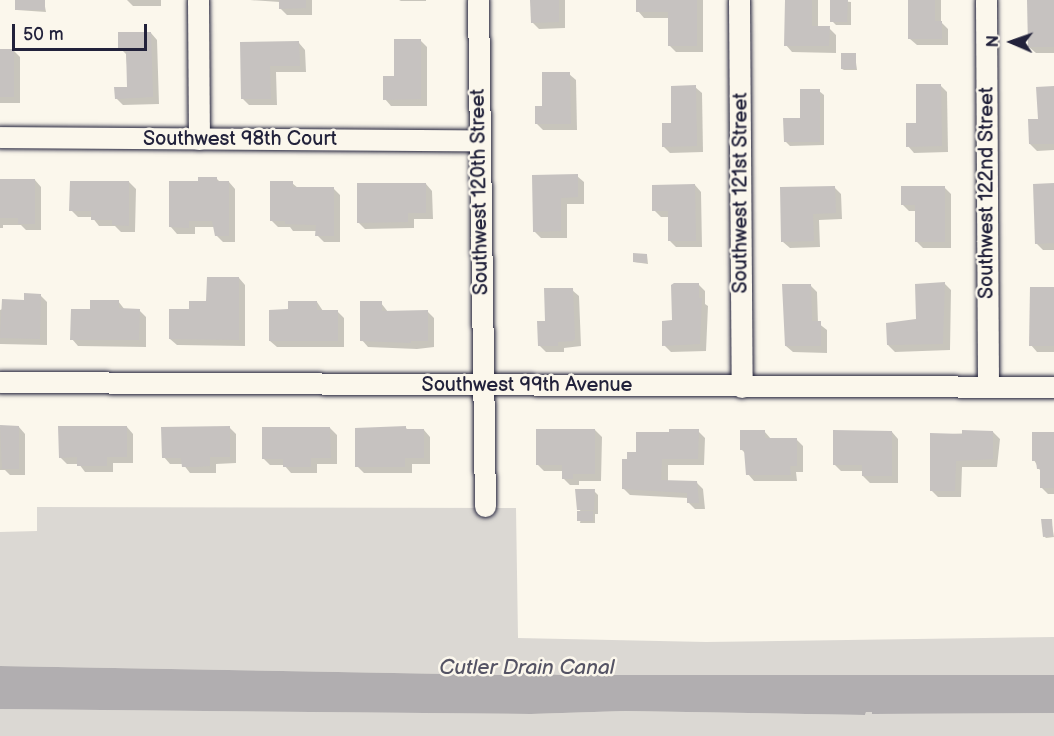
<!DOCTYPE html>
<style>
body{margin:0}
#map{position:relative;width:1054px;height:736px;overflow:hidden;background:#fbf7ec;font-family:"Balsamiq Sans",sans-serif}
div>[style]{position:absolute}
[style*='--x']{left:calc(var(--x)*1px);top:calc(var(--y)*1px);width:calc(var(--w)*1px);rotate:calc(var(--a)*1deg)}
.green>*{inset:0;background:#dbd8d3}
.water>*{inset:0;background:#b1aeb0}
.shadow>*{inset:0;background:#0003}
.building>*{inset:0;background:#c6c2c0}
.roads{filter:drop-shadow(0 0 2px #22223b) drop-shadow(0 0 2px #22223b)}
.minor>*{height:21px;margin:-10.5px;padding:0 10.5px;transform-origin:10.5px;border-radius:10.5px;background:#fbf7ec}
span{translate:-50% -50%;white-space:nowrap;text-align:center;line-height:1.15;-webkit-text-stroke:5px #fbf7ec;paint-order:stroke}
.street-label{font-size:20px;color:#22223b}
.water-label{font-size:21px;color:#545364;font-style:italic}
.north{position:absolute;left:982px;top:12px;width:60px;height:60px;-webkit-text-stroke:4px #fbf7ec;paint-order:stroke;rotate:272deg;font-size:16px;font-weight:700;line-height:24px;text-align:center;color:#22223b}
.north::after{content:'';display:block;margin:auto;width:21px;height:27px;background:#22223b;clip-path:polygon(50% 0,100% 100%,50% 72%,0 100%)}
.scale{position:absolute;left:12px;top:24px;width:135px;height:27px;box-sizing:border-box;border:3px solid #22223b;border-top:0;padding-left:8px;font-size:18px;line-height:21px;white-space:nowrap;color:#22223b;-webkit-text-stroke:4px #fbf7ec;paint-order:stroke}
</style>
<div id="map">
<div class="green">
<i style="clip-path:polygon(37px 507px,516px 508px,518px 638px,706px 642px,1054px 637px,1054px 675px,562px 675px,515px 672px,505px 675px,0 666px,0 532px,37px 531px)"></i>
<i style="clip-path:polygon(0 709px,531px 714px,625px 711px,865px 715px,866px 712px,872px 712px,873px 714px,1054px 713px,1054px 736px,0 736px)"></i>
</div>
<div class="water">
<i style="clip-path:polygon(0 666px,505px 675px,515px 672px,562px 675px,1054px 675px,1054px 713px,872px 714px,872px 712px,866px 712px,865px 715px,625px 711px,531px 714px,0 709px)"></i>
</div>
<div class="shadow">
<i style="clip-path:polygon(127px 0,161px 0,161px 6px,133px 6px)"></i>
<i style="clip-path:polygon(250px 0,312px 0,312px 15px,287px 15px,280px 8px,280px 2px)"></i>
<i style="clip-path:polygon(399px 0,426px 0,426px 1px,401px 1px)"></i>
<i style="clip-path:polygon(532px 0,565px 0,565px 28px,539px 29px,532px 22px)"></i>
<i style="clip-path:polygon(638px 0,703px 0,703px 52px,676px 52px,670px 46px,669px 18px,644px 18px,638px 11px)"></i>
<i style="clip-path:polygon(786px 0,818px 0,818px 28px,829px 28px,836px 35px,836px 53px,792px 52px,786px 45px)"></i>
<i style="clip-path:polygon(832px 0,851px 2px,851px 25px,836px 25px,832px 21px)"></i>
<i style="clip-path:polygon(909px 0,941px 0,941px 22px,948px 29px,948px 45px,917px 45px,910px 39px)"></i>
<i style="clip-path:polygon(1029px 0,1054px 0,1054px 53px,1036px 53px,1029px 47px)"></i>
<i style="clip-path:polygon(44px 1px,46px 12px,17px 10px)"></i>
<i style="clip-path:polygon(151px 33px,157px 40px,159px 104px,123px 105px,116px 98px,129px 89px,126px 54px,119px 47px)"></i>
<i style="clip-path:polygon(420px 40px,427px 47px,427px 106px,391px 106px,385px 99px,395px 77px)"></i>
<i style="clip-path:polygon(299px 43px,305px 50px,306px 72px,276px 72px,277px 105px,249px 105px,243px 99px,242px 44px)"></i>
<i style="clip-path:polygon(0 50px,13px 50px,20px 57px,20px 103px,0 103px)"></i>
<i style="clip-path:polygon(855px 55px,857px 70px,844px 70px,842px 69px)"></i>
<i style="clip-path:polygon(569px 74px,576px 80px,577px 130px,543px 130px,537px 124px)"></i>
<i style="clip-path:polygon(941px 86px,947px 92px,948px 152px,914px 153px,908px 146px)"></i>
<i style="clip-path:polygon(695px 87px,702px 93px,703px 152px,670px 153px,663px 146px)"></i>
<i style="clip-path:polygon(1054px 88px,1054px 150px,1037px 151px,1030px 144px)"></i>
<i style="clip-path:polygon(819px 91px,824px 95px,824px 145px,790px 146px,785px 141px)"></i>
<i style="clip-path:polygon(577px 176px,584px 182px,584px 204px,567px 204px,567px 238px,541px 238px,534px 231px)"></i>
<i style="clip-path:polygon(216px 178px,220px 182px,229px 182px,235px 189px,235px 242px,223px 242px,216px 235px,215px 227px,195px 227px,195px 234px,177px 234px,171px 227px,199px 182px)"></i>
<i style="clip-path:polygon(0 180px,35px 180px,41px 187px,41px 230px,26px 230px,21px 225px,3px 225px,3px 228px,0 228px)"></i>
<i style="clip-path:polygon(129px 182px,136px 189px,135px 232px,121px 232px,115px 226px,99px 226px,92px 217px,78px 217px,71px 210px)"></i>
<i style="clip-path:polygon(292px 183px,298px 188px,334px 189px,340px 195px,340px 242px,324px 242px,317px 235px,317px 231px,293px 231px,290px 227px,278px 227px,271px 220px)"></i>
<i style="clip-path:polygon(426px 184px,432px 191px,433px 219px,414px 219px,414px 228px,365px 229px,358px 222px)"></i>
<i style="clip-path:polygon(695px 185px,701px 192px,702px 247px,676px 247px,670px 241px,669px 217px,661px 217px,654px 210px)"></i>
<i style="clip-path:polygon(1054px 185px,1054px 250px,1043px 250px,1036px 243px)"></i>
<i style="clip-path:polygon(834px 187px,841px 194px,842px 219px,819px 220px,820px 247px,790px 248px,783px 242px)"></i>
<i style="clip-path:polygon(944px 187px,951px 194px,951px 248px,923px 248px,917px 242px,916px 211px,909px 211px,902px 204px)"></i>
<i style="clip-path:polygon(647px 255px,648px 264px,634px 262px)"></i>
<i style="clip-path:polygon(239px 278px,245px 285px,245px 346px,177px 345px,170px 339px,191px 311px,208px 302px)"></i>
<i style="clip-path:polygon(944px 283px,951px 290px,950px 350px,895px 352px,888px 345px,918px 321px)"></i>
<i style="clip-path:polygon(699px 285px,705px 291px,705px 304px,708px 306px,706px 351px,671px 352px,664px 345px,673px 322px)"></i>
<i style="clip-path:polygon(811px 286px,817px 292px,818px 323px,827px 330px,827px 353px,793px 352px,786px 346px)"></i>
<i style="clip-path:polygon(1054px 288px,1054px 352px,1037px 352px,1031px 345px)"></i>
<i style="clip-path:polygon(572px 290px,579px 296px,581px 346px,564px 348px,564px 352px,546px 352px,539px 345px,546px 322px)"></i>
<i style="clip-path:polygon(40px 295px,47px 302px,47px 345px,0 344px,0 310px)"></i>
<i style="clip-path:polygon(118px 301px,125px 310px,139px 310px,146px 317px,146px 347px,78px 346px,72px 339px,91px 310px)"></i>
<i style="clip-path:polygon(317px 302px,323px 311px,337px 311px,344px 318px,344px 347px,277px 347px,270px 341px,289px 311px)"></i>
<i style="clip-path:polygon(381px 303px,388px 312px,428px 312px,434px 318px,434px 347px,417px 349px,368px 347px,362px 340px)"></i>
<i style="clip-path:polygon(0 427px,19px 427px,25px 434px,25px 475px,10px 475px,5px 470px,0 470px)"></i>
<i style="clip-path:polygon(127px 427px,133px 434px,133px 463px,113px 463px,113px 472px,85px 472px,79px 464px,67px 464px,60px 457px)"></i>
<i style="clip-path:polygon(229px 427px,236px 434px,236px 463px,216px 464px,216px 473px,190px 473px,183px 464px,170px 464px,164px 457px)"></i>
<i style="clip-path:polygon(405px 427px,408px 430px,424px 430px,430px 437px,430px 464px,412px 464px,412px 473px,364px 473px,357px 466px)"></i>
<i style="clip-path:polygon(330px 428px,337px 435px,337px 464px,317px 464px,317px 473px,291px 473px,284px 465px,270px 465px,263px 458px)"></i>
<i style="clip-path:polygon(595px 430px,602px 437px,601px 481px,579px 481px,579px 485px,570px 485px,564px 479px,564px 471px,544px 471px,537px 464px)"></i>
<i style="clip-path:polygon(698px 431px,705px 438px,704px 465px,668px 465px,668px 482px,696px 482px,703px 489px,705px 509px,695px 509px,688px 502px,688px 498px,630px 495px,623px 488px,629px 460px,637px 453px)"></i>
<i style="clip-path:polygon(764px 431px,771px 439px,796px 439px,803px 446px,803px 472px,796px 472px,797px 481px,754px 481px,748px 474px,745px 453px,741px 449px)"></i>
<i style="clip-path:polygon(892px 432px,898px 439px,898px 483px,870px 483px,863px 476px,863px 471px,841px 471px,834px 464px)"></i>
<i style="clip-path:polygon(993px 432px,1000px 439px,997px 467px,962px 467px,961px 497px,938px 497px,931px 490px,932px 435px)"></i>
<i style="clip-path:polygon(1054px 433px,1054px 494px,1048px 494px,1041px 487px,1041px 472px,1034px 460px)"></i>
<i style="clip-path:polygon(594px 491px,598px 495px,598px 514px,595px 514px,595px 523px,580px 523px,582px 513px,579px 509px)"></i>
<i style="clip-path:polygon(1051px 520px,1054px 537px,1046px 538px,1044px 536px)"></i>
</div>
<div class="building">
<i style="clip-path:polygon(15px 0,45px 0,45px 10px,15px 10px)"></i>
<i style="clip-path:polygon(279px 0,306px 0,306px 8px,279px 9px)"></i>
<i style="clip-path:polygon(530px 0,559px 0,559px 22px,531px 23px)"></i>
<i style="clip-path:polygon(636px 0,697px 0,697px 46px,668px 46px,668px 12px,636px 12px)"></i>
<i style="clip-path:polygon(785px 0,812px 0,812px 26px,830px 26px,829px 46px,784px 46px)"></i>
<i style="clip-path:polygon(830px 0,848px 0,847px 22px,830px 22px)"></i>
<i style="clip-path:polygon(908px 0,935px 0,935px 21px,942px 21px,942px 39px,908px 39px)"></i>
<i style="clip-path:polygon(1027px 0,1054px 0,1054px 47px,1028px 47px)"></i>
<i style="clip-path:polygon(118px 32px,151px 32px,153px 97px,115px 99px,114px 87px,127px 87px,126px 48px,118px 48px)"></i>
<i style="clip-path:polygon(394px 39px,421px 39px,421px 99px,383px 100px,383px 76px,394px 76px)"></i>
<i style="clip-path:polygon(299px 41px,300px 66px,270px 66px,271px 99px,241px 99px,240px 42px)"></i>
<i style="clip-path:polygon(0 49px,14px 49px,14px 97px,0 97px)"></i>
<i style="clip-path:polygon(841px 53px,856px 53px,856px 69px,841px 69px)"></i>
<i style="clip-path:polygon(542px 72px,570px 72px,571px 124px,535px 124px,535px 106px,542px 106px)"></i>
<i style="clip-path:polygon(916px 84px,941px 84px,942px 146px,906px 147px,906px 123px,916px 123px)"></i>
<i style="clip-path:polygon(696px 85px,697px 146px,662px 147px,662px 123px,671px 123px,671px 86px)"></i>
<i style="clip-path:polygon(1054px 86px,1054px 144px,1029px 144px,1028px 119px,1038px 119px,1036px 87px)"></i>
<i style="clip-path:polygon(800px 89px,820px 89px,820px 142px,784px 142px,783px 118px,800px 118px)"></i>
<i style="clip-path:polygon(578px 174px,578px 197px,561px 198px,561px 231px,533px 232px,532px 175px)"></i>
<i style="clip-path:polygon(198px 177px,217px 177px,217px 181px,229px 181px,229px 236px,215px 236px,212px 221px,189px 221px,189px 228px,169px 227px,169px 181px,198px 181px)"></i>
<i style="clip-path:polygon(0 179px,35px 179px,35px 224px,18px 224px,18px 218px,0 218px)"></i>
<i style="clip-path:polygon(70px 181px,129px 181px,129px 226px,112px 225px,112px 220px,91px 220px,91px 211px,69px 211px)"></i>
<i style="clip-path:polygon(270px 181px,293px 181px,293px 187px,334px 187px,334px 236px,315px 236px,316px 225px,285px 224px,285px 221px,270px 221px)"></i>
<i style="clip-path:polygon(357px 183px,426px 183px,426px 213px,408px 213px,408px 222px,357px 223px)"></i>
<i style="clip-path:polygon(1054px 183px,1054px 243px,1035px 244px,1033px 184px)"></i>
<i style="clip-path:polygon(695px 184px,696px 241px,668px 241px,668px 211px,652px 211px,652px 185px)"></i>
<i style="clip-path:polygon(835px 186px,836px 213px,813px 214px,814px 241px,781px 242px,780px 187px)"></i>
<i style="clip-path:polygon(901px 186px,945px 186px,945px 242px,915px 242px,915px 205px,901px 205px)"></i>
<i style="clip-path:polygon(633px 253px,647px 254px,647px 263px,633px 262px)"></i>
<i style="clip-path:polygon(207px 277px,239px 277px,239px 340px,169px 339px,169px 309px,189px 309px,189px 301px,206px 301px)"></i>
<i style="clip-path:polygon(945px 282px,943px 344px,887px 345px,886px 323px,916px 319px,915px 284px)"></i>
<i style="clip-path:polygon(674px 283px,699px 283px,699px 298px,702px 298px,700px 344px,662px 346px,662px 321px,672px 320px,671px 285px)"></i>
<i style="clip-path:polygon(782px 284px,811px 284px,812px 321px,821px 321px,821px 346px,785px 346px)"></i>
<i style="clip-path:polygon(1030px 287px,1054px 287px,1054px 346px,1029px 346px)"></i>
<i style="clip-path:polygon(544px 288px,573px 288px,575px 339px,573px 341px,558px 342px,558px 346px,538px 346px,537px 321px,545px 321px)"></i>
<i style="clip-path:polygon(24px 293px,41px 294px,40px 339px,0 338px,2px 299px,24px 300px)"></i>
<i style="clip-path:polygon(90px 300px,119px 300px,119px 308px,140px 309px,139px 340px,70px 340px,71px 309px,90px 309px)"></i>
<i style="clip-path:polygon(288px 301px,317px 301px,317px 310px,338px 310px,338px 341px,269px 341px,269px 310px,288px 309px)"></i>
<i style="clip-path:polygon(360px 301px,382px 301px,382px 311px,428px 310px,428px 341px,411px 341px,411px 343px,360px 341px)"></i>
<i style="clip-path:polygon(0 425px,19px 426px,19px 469px,2px 469px)"></i>
<i style="clip-path:polygon(58px 426px,127px 426px,127px 457px,107px 457px,107px 466px,77px 466px,77px 457px,59px 458px)"></i>
<i style="clip-path:polygon(230px 426px,230px 457px,210px 457px,210px 466px,196px 467px,182px 467px,181px 458px,162px 458px,161px 427px)"></i>
<i style="clip-path:polygon(406px 426px,406px 429px,424px 429px,424px 458px,405px 458px,405px 467px,355px 467px,355px 428px)"></i>
<i style="clip-path:polygon(262px 427px,330px 427px,331px 458px,311px 458px,311px 467px,283px 467px,283px 459px,262px 459px)"></i>
<i style="clip-path:polygon(536px 429px,595px 429px,595px 474px,573px 474px,573px 479px,562px 479px,562px 465px,536px 465px)"></i>
<i style="clip-path:polygon(669px 429px,699px 429px,698px 459px,662px 459px,661px 480px,697px 481px,699px 503px,687px 503px,687px 493px,622px 489px,622px 459px,627px 459px,627px 452px,636px 452px,636px 432px,669px 432px)"></i>
<i style="clip-path:polygon(740px 430px,765px 430px,765px 438px,797px 438px,797px 466px,790px 466px,791px 475px,746px 475px,744px 450px,740px 450px)"></i>
<i style="clip-path:polygon(833px 430px,892px 431px,892px 476px,862px 476px,862px 465px,833px 465px)"></i>
<i style="clip-path:polygon(962px 430px,993px 431px,993px 459px,956px 461px,955px 491px,930px 491px,930px 433px,962px 434px)"></i>
<i style="clip-path:polygon(1032px 432px,1054px 432px,1054px 488px,1040px 488px,1040px 469px,1037px 469px,1036px 461px,1032px 461px)"></i>
<i style="clip-path:polygon(575px 489px,595px 489px,594px 510px,577px 510px)"></i>
<i style="clip-path:polygon(577px 511px,593px 511px,593px 521px,577px 521px)"></i>
<i style="clip-path:polygon(1041px 519px,1052px 519px,1053px 536px,1043px 537px)"></i>
</div>
<div class="roads">
<div class="minor">
<i style="--x:198;--y:0;--w:139;--a:89.6"></i>
<i style="--x:478;--y:0;--w:506;--a:89.21"></i>
<i style="--x:739;--y:0;--w:387;--a:89.6"></i>
<i style="--x:986;--y:0;--w:387;--a:89.7"></i>
<i style="--x:0;--y:137;--w:479;--a:0.4"></i>
<i style="--x:0;--y:382;--w:1054;--a:0.27"></i>
</div>
</div>
<div class="street-label">
<span style="left:240px;top:139px">Southwest 98th Court</span>
<span style="left:480px;top:192px;rotate:-91deg">Southwest 120th Street</span>
<span style="left:741px;top:193px;rotate:-90deg">Southwest 121st Street</span>
<span style="left:987px;top:193px;rotate:-90deg">Southwest 122nd Street</span>
<span style="left:527px;top:385px">Southwest 99th Avenue</span>
</div>
<div class="water-label">
<span style="left:527px;top:668px">Cutler Drain Canal</span>
</div>
<div class="north">N</div>
<div class="scale">50 m</div>
</div>
